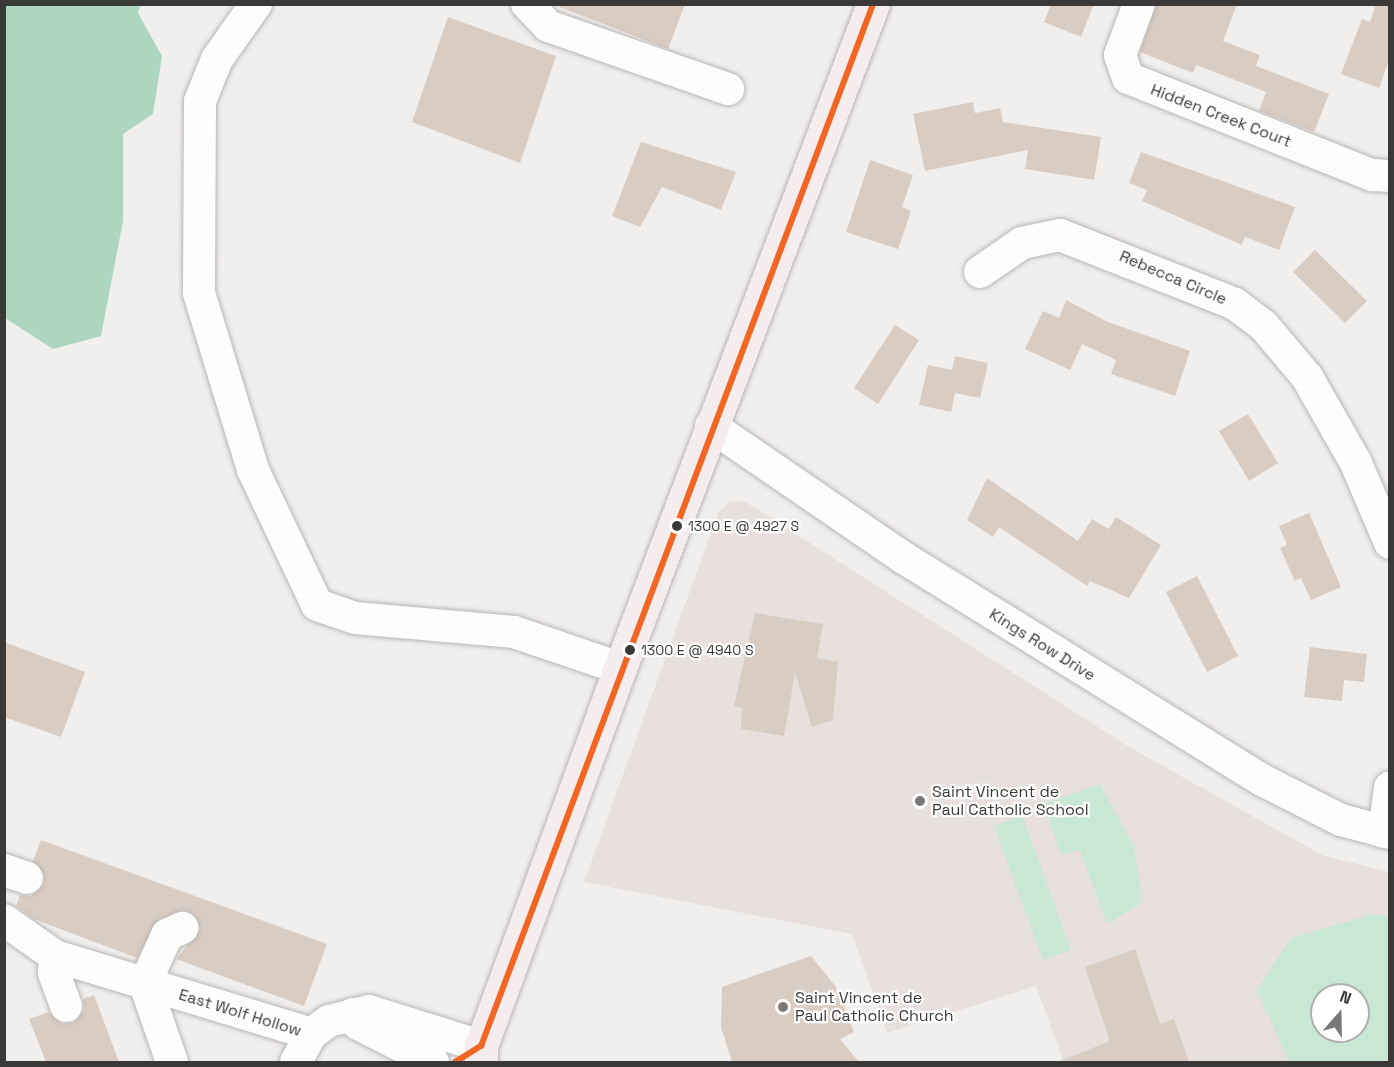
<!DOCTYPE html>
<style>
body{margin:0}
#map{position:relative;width:1394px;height:1067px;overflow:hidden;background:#f1efed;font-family:"Space Grotesk",sans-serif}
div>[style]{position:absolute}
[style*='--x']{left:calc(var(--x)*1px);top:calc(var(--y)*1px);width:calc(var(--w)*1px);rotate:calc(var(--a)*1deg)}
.built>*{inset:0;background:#e7e0dc}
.green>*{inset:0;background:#c9e7d5}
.forest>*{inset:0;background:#acd6bf}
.building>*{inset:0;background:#d9ccc2}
.roads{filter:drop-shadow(0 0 2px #b8b6b5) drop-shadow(0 0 2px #b8b6b5)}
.minor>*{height:32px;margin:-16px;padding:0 16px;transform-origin:16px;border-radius:16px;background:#fdfdfc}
.major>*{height:33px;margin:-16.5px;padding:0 16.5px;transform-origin:16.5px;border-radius:16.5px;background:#f4eced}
.bus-1>*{height:6px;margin:-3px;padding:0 3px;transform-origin:3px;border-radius:3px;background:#f26522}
.dots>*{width:16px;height:16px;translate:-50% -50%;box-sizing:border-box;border:3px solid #fff;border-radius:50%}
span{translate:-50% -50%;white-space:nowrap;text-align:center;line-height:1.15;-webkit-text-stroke:4.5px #fff;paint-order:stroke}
.bus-label{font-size:14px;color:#3a3938}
.left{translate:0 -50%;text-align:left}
.street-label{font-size:16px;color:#3a3938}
.poi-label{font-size:16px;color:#3a3938}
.frame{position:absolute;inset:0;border:6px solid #3a3938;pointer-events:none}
.north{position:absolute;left:1310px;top:983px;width:60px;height:60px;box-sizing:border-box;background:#fff;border:2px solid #b0b0af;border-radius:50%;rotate:20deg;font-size:16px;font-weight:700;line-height:24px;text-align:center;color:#3a3938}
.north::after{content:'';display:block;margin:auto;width:21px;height:27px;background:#7a7977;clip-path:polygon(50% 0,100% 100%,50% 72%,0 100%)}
</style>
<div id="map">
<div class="built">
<i style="clip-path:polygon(evenodd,744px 501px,1131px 748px,1322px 855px,1389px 872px,1389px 1062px,1064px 1062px,1036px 986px,887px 1033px,852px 934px,584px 882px,719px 511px,730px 502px,744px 501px,1322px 995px,1358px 995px,1358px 1031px,1322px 1031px,1322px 995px)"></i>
</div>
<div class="green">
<i style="clip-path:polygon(1100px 784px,1133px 845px,1140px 881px,1141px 903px,1107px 924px,1080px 850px,1061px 855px,1043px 804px)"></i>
<i style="clip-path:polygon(1022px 815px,1071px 950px,1043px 960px,994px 826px)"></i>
<i style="clip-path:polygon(evenodd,1370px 915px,1389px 915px,1389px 1062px,1289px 1062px,1257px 990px,1291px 938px,1370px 915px,1322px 995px,1358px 995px,1358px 1031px,1322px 1031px,1322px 995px)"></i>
</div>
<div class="forest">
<i style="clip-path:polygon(4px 5px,140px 5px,138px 13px,162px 56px,153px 114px,123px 134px,123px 221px,101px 336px,53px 349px,5px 318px)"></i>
</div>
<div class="building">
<i style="clip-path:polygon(552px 4px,685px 4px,668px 49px)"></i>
<i style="clip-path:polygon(1051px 4px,1094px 4px,1081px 37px,1044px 22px)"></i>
<i style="clip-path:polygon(1156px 4px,1237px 4px,1223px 41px,1260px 55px,1256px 66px,1329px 94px,1314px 132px,1259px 111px,1266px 92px,1196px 65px,1193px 73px,1140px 52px)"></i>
<i style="clip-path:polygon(1376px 4px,1389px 4px,1389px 60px,1379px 88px,1341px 74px,1362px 19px,1370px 22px)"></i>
<i style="clip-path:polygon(448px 17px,556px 56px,520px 163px,412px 122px)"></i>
<i style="clip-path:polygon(973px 102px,975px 113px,1000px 108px,1003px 122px,1101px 137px,1094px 180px,1025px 169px,1028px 150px,925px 171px,913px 114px)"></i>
<i style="clip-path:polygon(641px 142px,736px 172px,721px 210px,662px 187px,640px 227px,612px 216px)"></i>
<i style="clip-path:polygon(1141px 152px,1295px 207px,1279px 250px,1245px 237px,1242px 245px,1142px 201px,1147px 190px,1129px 183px)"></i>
<i style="clip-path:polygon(870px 160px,913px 175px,902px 207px,911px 211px,898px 249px,846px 232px)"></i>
<i style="clip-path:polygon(1315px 250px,1367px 301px,1345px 323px,1293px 272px)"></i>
<i style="clip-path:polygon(1066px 300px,1108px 322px,1190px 351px,1175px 396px,1111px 374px,1116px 360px,1082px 344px,1070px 370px,1025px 349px,1043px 311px,1059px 318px)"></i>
<i style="clip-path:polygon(895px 325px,919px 340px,878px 404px,854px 388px)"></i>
<i style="clip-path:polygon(955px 356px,988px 363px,980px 398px,955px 393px,951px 412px,919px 405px,928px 365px,952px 370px)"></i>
<i style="clip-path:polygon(1248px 414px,1278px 463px,1249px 481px,1219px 431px)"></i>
<i style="clip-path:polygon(987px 478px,1078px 541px,1092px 519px,1109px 529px,1116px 517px,1161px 545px,1129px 598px,1090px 581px,1087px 586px,999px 527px,993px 537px,967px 520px)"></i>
<i style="clip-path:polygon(1309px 513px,1341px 587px,1311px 600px,1301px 578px,1295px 581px,1280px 548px,1287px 545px,1279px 526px)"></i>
<i style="clip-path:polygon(1197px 576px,1238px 656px,1207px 672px,1166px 592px)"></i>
<i style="clip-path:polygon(755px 613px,823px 624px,817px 658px,838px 662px,833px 720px,812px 727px,795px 673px,784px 736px,741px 729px,742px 708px,734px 706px)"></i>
<i style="clip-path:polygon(4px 642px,85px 672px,61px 737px,4px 717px)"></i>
<i style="clip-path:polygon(1310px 647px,1367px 654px,1364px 682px,1344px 680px,1342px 701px,1304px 697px)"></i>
<i style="clip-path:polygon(41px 840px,327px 944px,304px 1006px,176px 959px,200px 930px,198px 920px,184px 910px,159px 919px,137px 958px,34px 919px,16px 906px,20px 895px,31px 896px,44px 884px,44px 874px,33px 861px)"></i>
<i style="clip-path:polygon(1135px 949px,1160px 1024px,1174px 1019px,1189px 1062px,1058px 1062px,1110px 1041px,1085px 967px)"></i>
<i style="clip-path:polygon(811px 956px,836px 987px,854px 1032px,840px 1039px,859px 1062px,732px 1062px,721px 1027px,722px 987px)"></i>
<i style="clip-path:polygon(94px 995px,119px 1062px,46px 1062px,29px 1019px,49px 1012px,62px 1024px,73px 1023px,84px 1010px,83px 999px)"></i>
</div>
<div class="roads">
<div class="minor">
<i style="--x:256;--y:4;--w:67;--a:125.3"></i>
<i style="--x:217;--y:59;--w:45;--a:112"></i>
<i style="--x:200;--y:101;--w:192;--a:90.3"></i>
<i style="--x:199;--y:293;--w:185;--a:73"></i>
<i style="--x:253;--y:470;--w:149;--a:64.6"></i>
<i style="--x:317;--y:605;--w:40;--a:18.9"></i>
<i style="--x:355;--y:618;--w:160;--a:5"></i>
<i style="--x:514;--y:632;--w:112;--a:18.8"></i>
<i style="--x:527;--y:4;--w:30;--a:46"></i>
<i style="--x:548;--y:26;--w:191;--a:19.3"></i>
<i style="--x:1139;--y:4;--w:54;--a:110.4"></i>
<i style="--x:1120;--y:55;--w:24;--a:71"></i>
<i style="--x:1128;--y:78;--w:263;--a:21.7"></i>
<i style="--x:1372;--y:175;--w:18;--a:3"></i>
<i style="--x:980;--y:272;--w:51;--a:-34.6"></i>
<i style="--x:1022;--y:243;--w:39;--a:-12"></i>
<i style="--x:1060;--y:235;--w:188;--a:21.5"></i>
<i style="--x:1235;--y:304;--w:36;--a:37"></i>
<i style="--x:1264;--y:326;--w:67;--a:49.9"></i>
<i style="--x:1307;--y:377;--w:97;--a:60.3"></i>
<i style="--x:1355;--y:461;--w:89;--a:66.9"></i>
<i style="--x:711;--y:426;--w:234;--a:34.4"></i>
<i style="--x:904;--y:558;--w:421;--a:31.8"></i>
<i style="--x:1262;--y:780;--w:89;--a:26.9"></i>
<i style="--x:1341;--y:820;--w:51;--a:14.9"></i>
<i style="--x:1384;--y:832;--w:45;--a:-82.4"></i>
<i style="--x:4;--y:870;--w:24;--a:19"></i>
<i style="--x:4;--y:920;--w:62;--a:35.2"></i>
<i style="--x:55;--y:956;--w:268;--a:16.9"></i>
<i style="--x:55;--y:956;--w:17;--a:93"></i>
<i style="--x:54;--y:973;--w:35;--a:70"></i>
<i style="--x:353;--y:1014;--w:11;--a:63"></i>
<i style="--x:358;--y:1024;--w:84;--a:26.9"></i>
<i style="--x:172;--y:1062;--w:83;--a:-109.1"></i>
<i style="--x:145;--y:984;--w:54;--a:-65.8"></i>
<i style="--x:167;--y:935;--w:17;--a:-25"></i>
<i style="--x:296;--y:1062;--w:32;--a:-62"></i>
<i style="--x:311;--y:1034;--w:22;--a:-36"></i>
<i style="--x:329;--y:1021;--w:41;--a:-14"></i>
<i style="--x:369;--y:1011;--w:117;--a:17.4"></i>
</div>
<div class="major">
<i style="--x:481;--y:1062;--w:16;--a:-90"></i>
<i style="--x:481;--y:1046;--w:403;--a:-69.8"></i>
<i style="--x:620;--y:668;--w:711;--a:-69.14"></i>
</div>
</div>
<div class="bus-1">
<i style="--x:455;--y:1062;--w:31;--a:-32"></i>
<i style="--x:481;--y:1046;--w:1113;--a:-69.38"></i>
</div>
<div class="dots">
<i style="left:677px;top:526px;background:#3a3938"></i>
<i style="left:630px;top:650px;background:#3a3938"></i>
<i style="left:920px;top:801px;background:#7a7977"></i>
<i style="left:783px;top:1007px;background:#7a7977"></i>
</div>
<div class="bus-label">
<span class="left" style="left:688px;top:526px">1300 E @ 4927 S</span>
<span class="left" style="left:641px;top:650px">1300 E @ 4940 S</span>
</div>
<div class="street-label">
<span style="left:1221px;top:116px;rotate:21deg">Hidden Creek Court</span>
<span style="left:1173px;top:278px;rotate:23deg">Rebecca Circle</span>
<span style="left:1042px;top:645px;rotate:32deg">Kings Row Drive</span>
<span style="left:240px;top:1013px;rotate:17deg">East Wolf Hollow</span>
</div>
<div class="poi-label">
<span class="left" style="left:932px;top:801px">Saint Vincent de<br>Paul Catholic School</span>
<span class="left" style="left:795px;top:1007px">Saint Vincent de<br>Paul Catholic Church</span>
</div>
<div class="frame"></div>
<div class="north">N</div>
</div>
